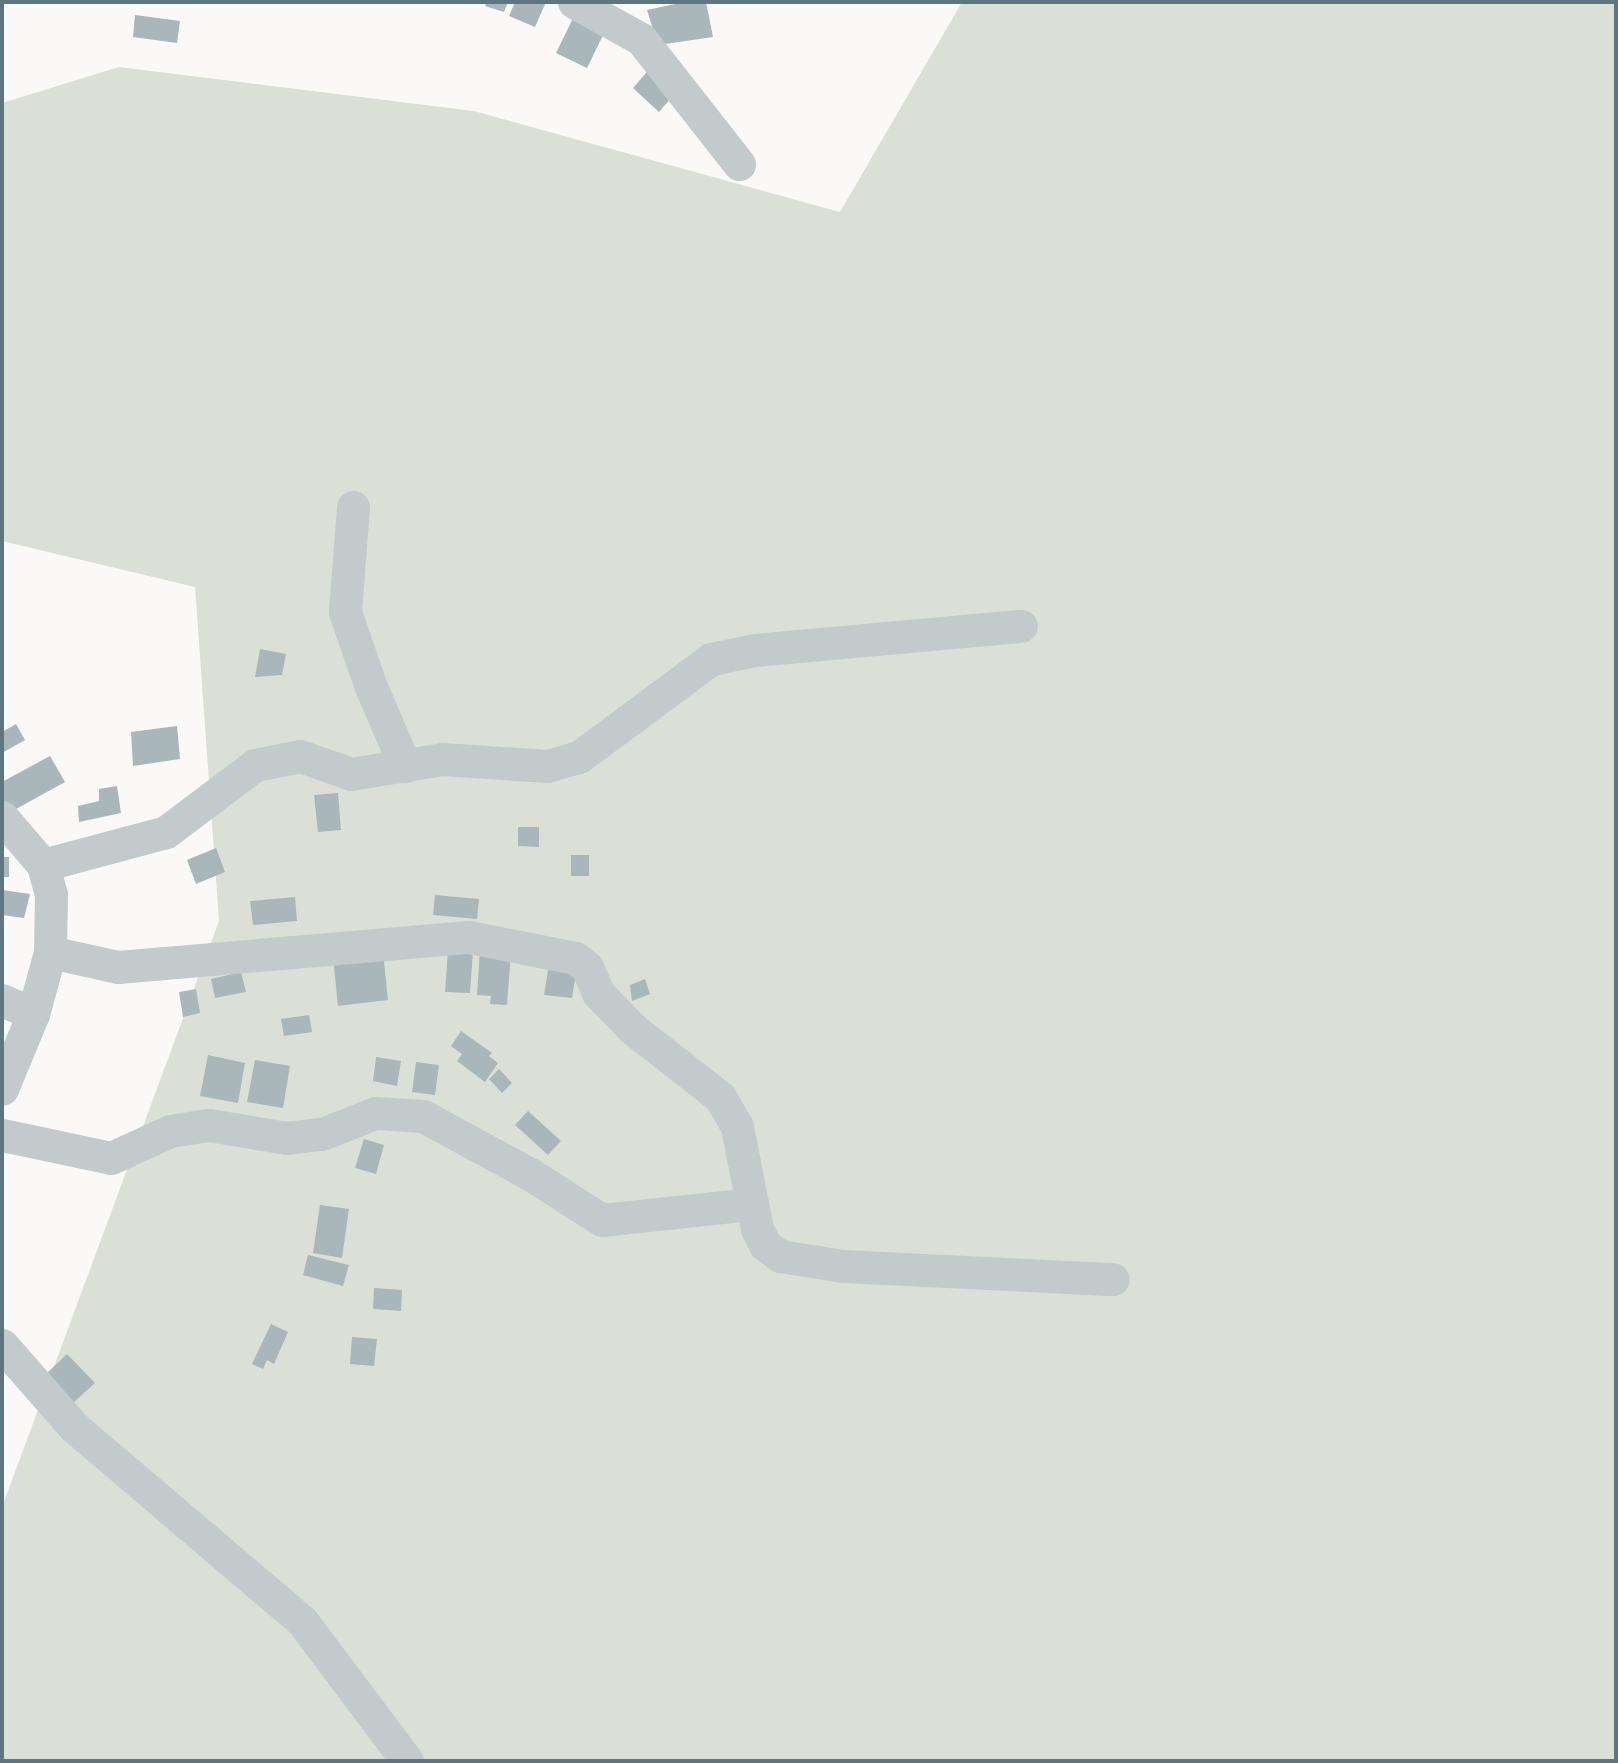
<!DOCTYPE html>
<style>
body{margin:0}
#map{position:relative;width:1618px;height:1763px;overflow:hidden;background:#faf9f7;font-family:"Asap Condensed",sans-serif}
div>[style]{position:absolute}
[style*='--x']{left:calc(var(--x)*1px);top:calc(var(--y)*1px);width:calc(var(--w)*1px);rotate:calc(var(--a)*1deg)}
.green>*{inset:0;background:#dbe0d6}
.building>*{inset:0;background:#a9b6ba}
.minor>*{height:33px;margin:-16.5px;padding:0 16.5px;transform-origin:16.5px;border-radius:16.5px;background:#c2cacc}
span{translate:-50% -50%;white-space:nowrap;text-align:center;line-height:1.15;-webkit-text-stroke:7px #fff;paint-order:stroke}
.frame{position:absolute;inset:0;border:4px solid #5e767f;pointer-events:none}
</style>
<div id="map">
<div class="green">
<i style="clip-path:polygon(962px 2px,1616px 2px,1616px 1761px,2px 1761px,2px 1507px,219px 921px,195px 587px,2px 541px,2px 103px,119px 67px,474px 111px,840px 212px)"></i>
</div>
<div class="building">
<i style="clip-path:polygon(487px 2px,508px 2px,504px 12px,485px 6px)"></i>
<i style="clip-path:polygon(515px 2px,546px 2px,535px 27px,509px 16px)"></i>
<i style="clip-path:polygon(685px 2px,706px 2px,713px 37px,658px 45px,647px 10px)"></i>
<i style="clip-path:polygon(577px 10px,608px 25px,587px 68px,556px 53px)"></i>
<i style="clip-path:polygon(135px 15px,180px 21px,177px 43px,133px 37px)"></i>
<i style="clip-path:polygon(652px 66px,678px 90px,659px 112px,633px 88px)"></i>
<i style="clip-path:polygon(260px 649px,286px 654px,282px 675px,255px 677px)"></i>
<i style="clip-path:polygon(16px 724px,25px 740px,2px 753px,2px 732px)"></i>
<i style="clip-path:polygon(177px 726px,180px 759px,133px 766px,131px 732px)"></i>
<i style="clip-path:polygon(50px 756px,65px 782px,7px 814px,2px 803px,2px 782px)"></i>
<i style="clip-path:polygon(117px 786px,121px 813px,79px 822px,78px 806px,99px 801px,99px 789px)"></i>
<i style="clip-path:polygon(338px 793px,341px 830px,318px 832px,314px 795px)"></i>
<i style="clip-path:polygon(518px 827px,539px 827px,539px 847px,518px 846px)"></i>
<i style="clip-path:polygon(216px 848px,225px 872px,196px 884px,187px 860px)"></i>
<i style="clip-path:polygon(571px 855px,589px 855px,589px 876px,571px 876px)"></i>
<i style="clip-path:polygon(2px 857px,9px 857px,9px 877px,2px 877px)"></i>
<i style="clip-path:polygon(2px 890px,30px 894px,24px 918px,2px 915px)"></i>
<i style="clip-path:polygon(435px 895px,479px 899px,477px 919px,433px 915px)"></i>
<i style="clip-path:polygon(295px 897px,297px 921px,253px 925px,250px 901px)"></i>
<i style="clip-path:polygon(448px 950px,473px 951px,470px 993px,445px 992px)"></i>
<i style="clip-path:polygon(480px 950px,511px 952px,507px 1005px,490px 1004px,491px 996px,477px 995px)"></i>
<i style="clip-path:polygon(383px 952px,388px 1000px,338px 1006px,333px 958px)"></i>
<i style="clip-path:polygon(549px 964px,577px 968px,572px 998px,544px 995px)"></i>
<i style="clip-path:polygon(241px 972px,246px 992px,215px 998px,211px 979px)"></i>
<i style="clip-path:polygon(645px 979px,650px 994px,632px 1001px,630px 985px)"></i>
<i style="clip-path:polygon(196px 989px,200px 1013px,183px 1017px,179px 992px)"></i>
<i style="clip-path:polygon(309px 1015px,312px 1032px,284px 1036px,281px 1019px)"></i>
<i style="clip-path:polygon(461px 1031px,492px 1053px,489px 1056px,498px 1063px,485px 1082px,457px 1061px,462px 1054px,451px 1046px)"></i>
<i style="clip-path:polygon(208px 1055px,245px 1063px,238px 1103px,200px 1096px)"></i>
<i style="clip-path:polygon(376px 1057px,401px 1061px,397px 1086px,373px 1081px)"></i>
<i style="clip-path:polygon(255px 1060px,290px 1066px,283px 1108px,247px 1102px)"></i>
<i style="clip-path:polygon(416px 1062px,439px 1065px,435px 1095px,412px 1092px)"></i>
<i style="clip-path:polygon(499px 1069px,512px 1083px,502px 1093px,489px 1079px)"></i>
<i style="clip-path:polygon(528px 1111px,561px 1141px,548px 1155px,515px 1125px)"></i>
<i style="clip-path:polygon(364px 1139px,384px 1145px,376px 1174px,355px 1168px)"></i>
<i style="clip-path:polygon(320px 1205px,349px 1209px,342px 1258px,313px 1253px)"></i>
<i style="clip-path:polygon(308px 1255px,349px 1265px,343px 1286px,303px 1275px)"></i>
<i style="clip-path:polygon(374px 1288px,402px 1290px,401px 1311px,373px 1309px)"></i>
<i style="clip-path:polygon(271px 1324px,288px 1332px,274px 1364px,267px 1360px,263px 1369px,252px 1364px)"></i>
<i style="clip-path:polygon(352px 1337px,377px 1339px,374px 1366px,350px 1364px)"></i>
<i style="clip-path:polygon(67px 1354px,95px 1383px,73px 1403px,46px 1374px)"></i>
</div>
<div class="minor">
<i style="--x:574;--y:2;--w:77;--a:28.9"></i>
<i style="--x:641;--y:39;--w:159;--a:51.9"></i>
<i style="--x:353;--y:507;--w:105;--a:94.4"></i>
<i style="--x:345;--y:612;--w:79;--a:70.9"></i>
<i style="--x:371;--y:687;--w:86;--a:66.7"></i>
<i style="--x:2;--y:817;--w:63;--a:49.5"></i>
<i style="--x:43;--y:865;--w:30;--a:75"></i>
<i style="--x:51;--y:894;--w:58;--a:91"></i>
<i style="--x:50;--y:952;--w:64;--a:105.3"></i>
<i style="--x:33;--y:1014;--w:81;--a:112.5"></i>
<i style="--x:43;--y:865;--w:127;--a:-15"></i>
<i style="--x:166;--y:832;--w:111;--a:-37"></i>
<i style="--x:255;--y:765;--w:46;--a:-11.3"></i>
<i style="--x:300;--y:756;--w:54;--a:19.4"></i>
<i style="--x:351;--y:774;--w:93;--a:-9.3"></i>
<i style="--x:443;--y:759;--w:104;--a:3.9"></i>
<i style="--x:547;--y:766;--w:33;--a:-16"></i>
<i style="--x:579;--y:757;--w:164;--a:-36.6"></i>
<i style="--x:711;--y:659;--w:45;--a:-11.6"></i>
<i style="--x:755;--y:650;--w:267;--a:-5.2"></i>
<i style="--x:50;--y:952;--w:70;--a:12.4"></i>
<i style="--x:118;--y:967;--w:352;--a:-4.9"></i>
<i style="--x:469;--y:937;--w:108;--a:11.2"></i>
<i style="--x:575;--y:958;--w:15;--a:37"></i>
<i style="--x:587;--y:967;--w:28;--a:67"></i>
<i style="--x:598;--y:993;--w:50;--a:45.8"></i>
<i style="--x:633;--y:1029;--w:110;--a:38"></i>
<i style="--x:720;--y:1097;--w:34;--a:60"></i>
<i style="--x:737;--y:1127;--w:104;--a:78.9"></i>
<i style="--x:757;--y:1229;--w:18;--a:63"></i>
<i style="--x:765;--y:1245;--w:19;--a:36"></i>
<i style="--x:780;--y:1256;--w:64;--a:9"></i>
<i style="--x:843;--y:1266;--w:270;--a:2.8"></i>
<i style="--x:2;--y:1000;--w:34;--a:24"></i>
<i style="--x:2;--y:1135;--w:111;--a:11.9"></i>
<i style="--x:111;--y:1158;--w:65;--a:-24.6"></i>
<i style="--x:170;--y:1131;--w:39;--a:-9"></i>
<i style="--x:209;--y:1125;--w:79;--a:9.5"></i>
<i style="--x:287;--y:1138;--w:35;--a:-7"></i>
<i style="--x:322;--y:1134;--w:57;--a:-21.6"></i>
<i style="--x:375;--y:1113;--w:48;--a:3.6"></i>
<i style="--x:423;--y:1116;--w:122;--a:28.5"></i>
<i style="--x:530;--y:1174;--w:85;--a:32.6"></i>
<i style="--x:602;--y:1220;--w:151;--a:-6.1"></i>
<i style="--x:2;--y:1345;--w:109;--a:48.7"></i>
<i style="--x:74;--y:1427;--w:299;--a:40.4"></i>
<i style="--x:302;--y:1621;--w:175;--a:53.1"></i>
</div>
<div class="frame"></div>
</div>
